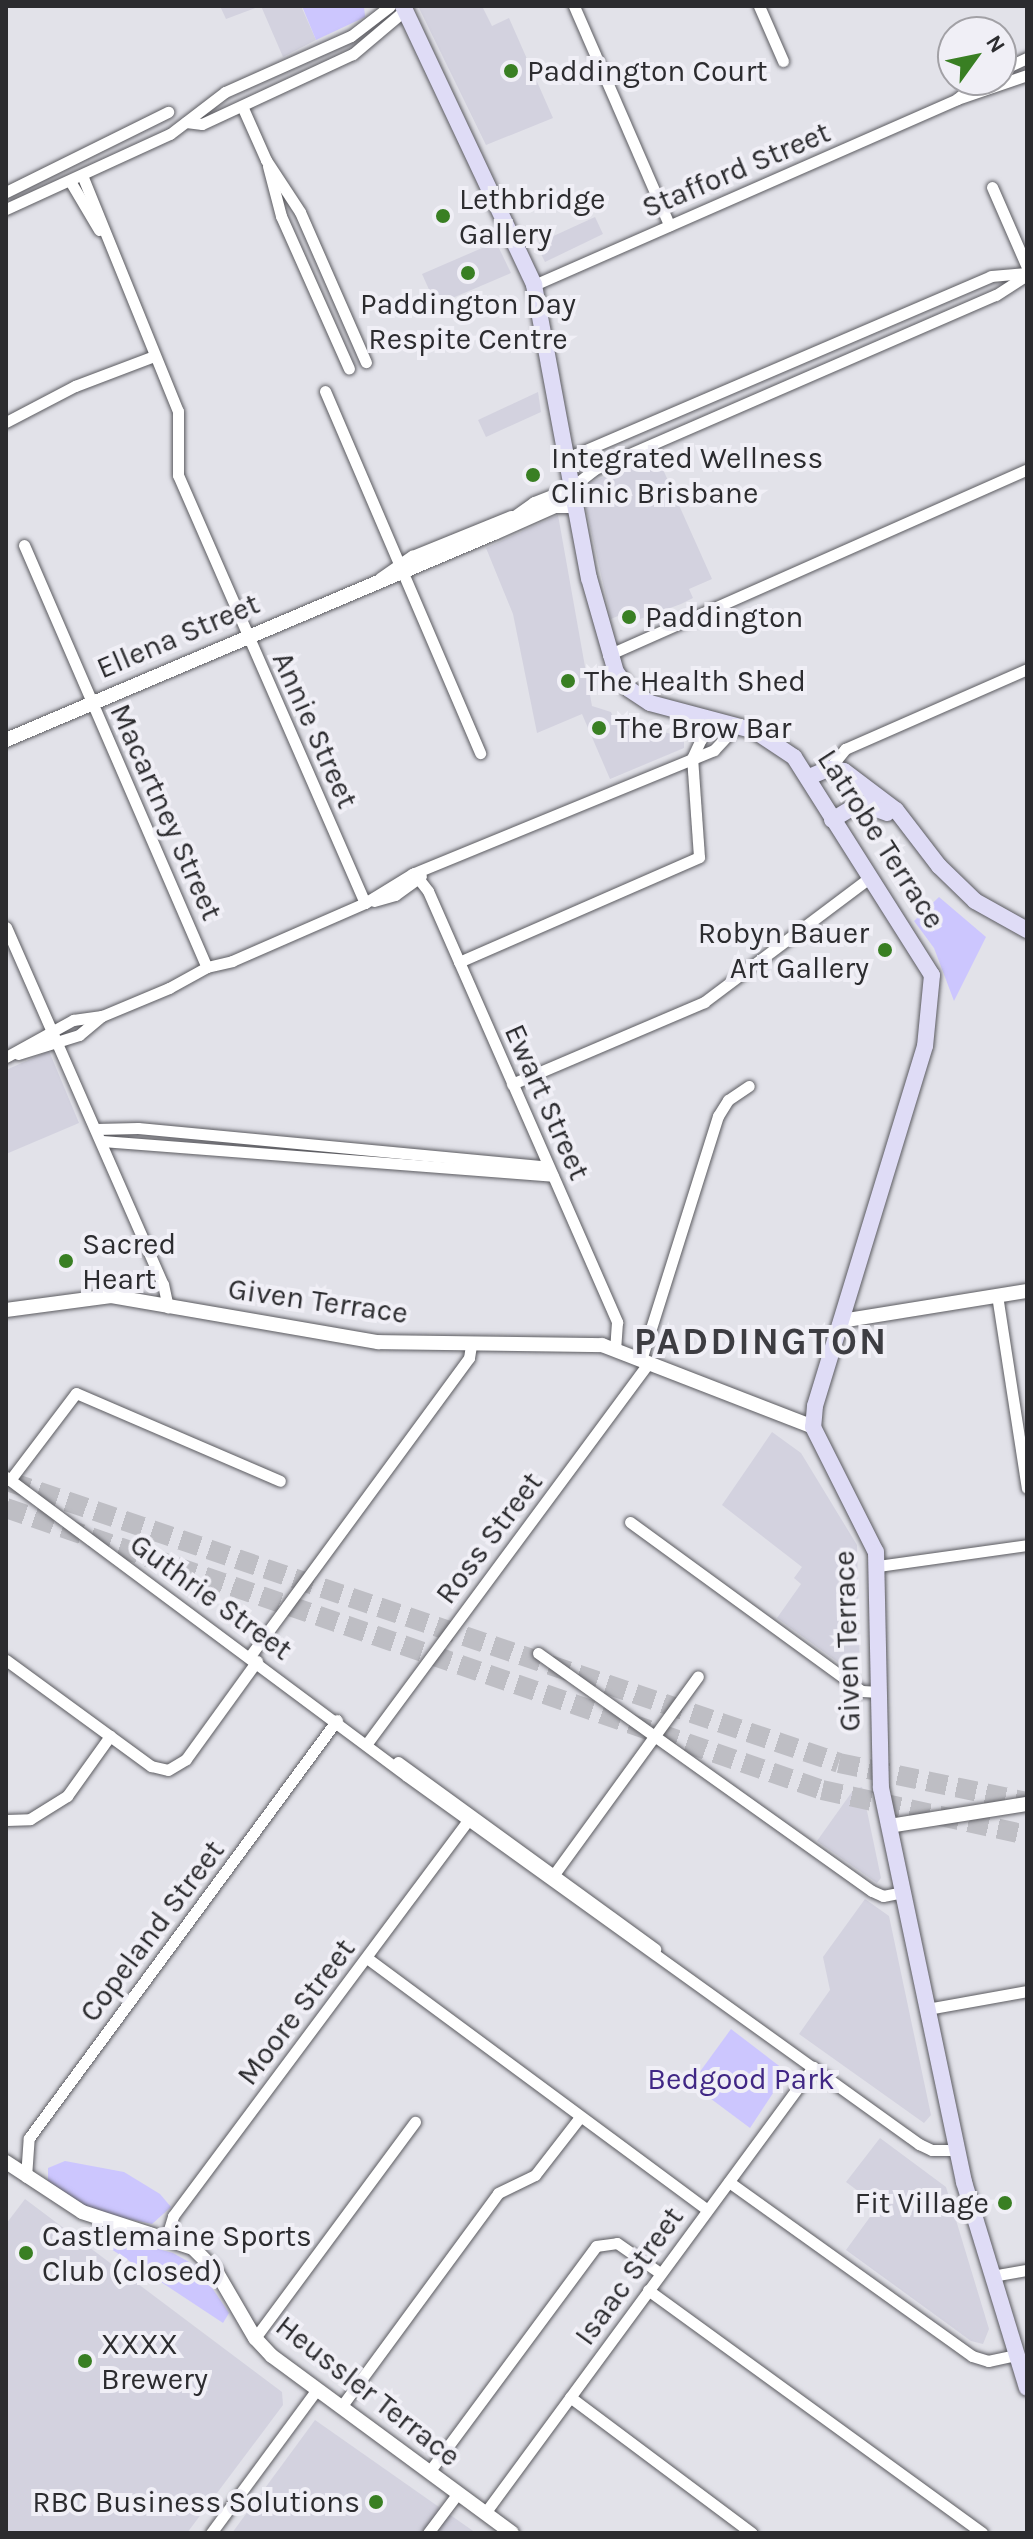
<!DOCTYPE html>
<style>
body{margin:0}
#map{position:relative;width:1033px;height:2539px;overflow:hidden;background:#e2e2e9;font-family:Karla,sans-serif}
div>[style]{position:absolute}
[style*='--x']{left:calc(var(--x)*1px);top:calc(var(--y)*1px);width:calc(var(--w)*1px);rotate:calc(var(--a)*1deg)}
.built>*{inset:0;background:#d3d2df}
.green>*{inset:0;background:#ccc6fe}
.motorway-tunnel>*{height:20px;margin-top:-10px;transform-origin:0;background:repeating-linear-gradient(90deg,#bebec4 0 20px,transparent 0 30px)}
.roads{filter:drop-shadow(0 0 2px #5b5b60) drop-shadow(0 0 2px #5b5b60)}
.minor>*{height:11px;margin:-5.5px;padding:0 5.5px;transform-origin:5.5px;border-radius:5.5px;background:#fff}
.tertiary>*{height:14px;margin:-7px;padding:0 7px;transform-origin:7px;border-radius:7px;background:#fff}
.secondary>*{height:16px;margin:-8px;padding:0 8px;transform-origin:8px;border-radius:8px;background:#dfdcf6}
.dots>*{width:22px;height:22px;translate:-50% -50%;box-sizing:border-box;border:4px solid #f0eff6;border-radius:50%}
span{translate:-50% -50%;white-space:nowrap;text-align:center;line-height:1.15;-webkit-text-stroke:8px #f0eff6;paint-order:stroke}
.poi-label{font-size:30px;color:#2c2c2f}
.left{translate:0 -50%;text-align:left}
.right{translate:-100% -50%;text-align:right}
.street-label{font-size:30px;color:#2c2c2f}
.park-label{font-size:30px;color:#402785}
.district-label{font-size:38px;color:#3d3d42;font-weight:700;letter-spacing:2px}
.frame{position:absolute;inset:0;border:8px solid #2c2c2f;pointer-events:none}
.north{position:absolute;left:937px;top:16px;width:80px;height:80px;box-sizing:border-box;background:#f0eff6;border:2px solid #a2a1a6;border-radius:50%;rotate:57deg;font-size:22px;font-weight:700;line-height:32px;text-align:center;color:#2c2c2f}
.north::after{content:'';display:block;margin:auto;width:28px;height:36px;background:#397f23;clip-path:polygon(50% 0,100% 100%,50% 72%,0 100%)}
</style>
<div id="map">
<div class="built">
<i style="clip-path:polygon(220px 6px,301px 6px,316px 40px,283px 57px,261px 6px,226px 19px)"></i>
<i style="clip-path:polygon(418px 6px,482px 6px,492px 26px,509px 18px,553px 118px,486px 145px)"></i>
<i style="clip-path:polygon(595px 217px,603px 234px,545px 262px,536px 244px)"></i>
<i style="clip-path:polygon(496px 242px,511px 273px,436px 305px,422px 274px)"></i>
<i style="clip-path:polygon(538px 392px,541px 412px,486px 437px,478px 420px)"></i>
<i style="clip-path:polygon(657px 456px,712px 579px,689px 589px,693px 598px,681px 604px,629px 623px,625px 613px,611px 619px,581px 486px)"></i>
<i style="clip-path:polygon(558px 515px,592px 706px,611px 712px,614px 720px,684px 737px,684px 748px,610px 779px,582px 714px,537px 733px,513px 614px,486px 548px)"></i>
<i style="clip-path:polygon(49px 1051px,79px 1123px,6px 1154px,6px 1070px)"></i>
<i style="clip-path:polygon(772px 1432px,801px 1453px,857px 1545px,860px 1678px,777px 1618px,801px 1584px,794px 1578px,802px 1567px,722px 1505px)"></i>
<i style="clip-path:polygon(862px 1787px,881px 1878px,877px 1883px,817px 1841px,854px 1789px)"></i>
<i style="clip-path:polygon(865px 1899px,889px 1916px,931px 2115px,924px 2123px,799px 2034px,830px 1990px,823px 1957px)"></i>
<i style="clip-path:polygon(880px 2138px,946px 2187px,989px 2329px,983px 2344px,971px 2341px,846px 2250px,878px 2206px,846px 2182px)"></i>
<i style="clip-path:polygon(25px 2199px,282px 2392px,283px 2405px,187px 2533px,6px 2533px,6px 2224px)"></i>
<i style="clip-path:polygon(315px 2420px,476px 2533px,232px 2533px)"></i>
</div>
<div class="green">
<i style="clip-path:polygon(302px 6px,364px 6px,365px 17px,316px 40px)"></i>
<i style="clip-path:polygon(939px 897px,986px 937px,954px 1001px,934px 948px,914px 921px)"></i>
<i style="clip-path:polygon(731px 2029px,787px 2072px,750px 2128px,691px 2084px)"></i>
<i style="clip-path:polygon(65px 2161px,124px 2172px,160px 2194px,171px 2207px,152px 2224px,94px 2212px,48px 2181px,48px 2168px)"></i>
<i style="clip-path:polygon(105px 2245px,144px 2245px,173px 2253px,198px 2267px,229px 2313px,223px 2323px)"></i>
</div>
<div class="motorway-tunnel">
<i style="--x:10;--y:1482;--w:875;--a:18.72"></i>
<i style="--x:839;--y:1763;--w:192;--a:11.7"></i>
<i style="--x:6;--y:1508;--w:863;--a:19.06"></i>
<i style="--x:822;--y:1790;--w:210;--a:12.4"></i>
</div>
<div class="roads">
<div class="minor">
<i style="--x:574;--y:6;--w:239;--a:66.5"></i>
<i style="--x:759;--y:6;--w:60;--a:66.4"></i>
<i style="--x:1001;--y:70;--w:29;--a:-25"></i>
<i style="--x:957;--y:99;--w:30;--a:-40"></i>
<i style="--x:242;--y:106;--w:59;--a:66"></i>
<i style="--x:266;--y:160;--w:62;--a:56.8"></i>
<i style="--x:300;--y:212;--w:164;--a:66.3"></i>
<i style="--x:186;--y:122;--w:16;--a:7"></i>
<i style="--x:202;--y:124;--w:166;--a:-24.9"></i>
<i style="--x:353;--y:54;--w:68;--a:-40.2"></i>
<i style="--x:268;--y:166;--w:52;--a:75.4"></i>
<i style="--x:281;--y:216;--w:167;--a:66"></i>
<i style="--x:82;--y:175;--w:255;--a:67.9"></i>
<i style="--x:178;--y:411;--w:64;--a:90"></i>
<i style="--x:178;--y:475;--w:467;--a:66.4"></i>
<i style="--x:70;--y:181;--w:57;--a:59.4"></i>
<i style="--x:992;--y:187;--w:87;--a:66.4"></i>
<i style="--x:6;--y:192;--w:181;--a:-26.3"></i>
<i style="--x:6;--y:209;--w:180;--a:-24.6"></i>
<i style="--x:170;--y:134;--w:69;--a:-37.4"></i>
<i style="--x:225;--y:92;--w:138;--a:-24"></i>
<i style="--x:351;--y:36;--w:49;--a:-37.6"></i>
<i style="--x:534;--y:285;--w:462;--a:-23.7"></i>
<i style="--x:957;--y:99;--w:74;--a:-18.9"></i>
<i style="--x:325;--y:391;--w:394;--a:66.8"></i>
<i style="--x:6;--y:422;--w:78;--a:-27.6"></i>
<i style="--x:75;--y:386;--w:85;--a:-20.8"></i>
<i style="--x:567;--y:458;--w:461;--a:-23.2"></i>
<i style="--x:991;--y:276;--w:36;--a:-5"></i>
<i style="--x:572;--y:487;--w:29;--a:-38"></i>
<i style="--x:595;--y:469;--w:437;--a:-23.5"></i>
<i style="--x:996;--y:295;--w:37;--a:-33"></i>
<i style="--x:24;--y:545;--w:460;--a:66.6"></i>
<i style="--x:380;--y:578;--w:39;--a:-35"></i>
<i style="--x:412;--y:556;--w:107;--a:-22"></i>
<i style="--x:608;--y:655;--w:458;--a:-23.9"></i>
<i style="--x:689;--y:714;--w:28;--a:64"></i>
<i style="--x:701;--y:739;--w:21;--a:115"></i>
<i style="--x:829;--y:769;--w:26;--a:-51"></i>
<i style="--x:845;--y:749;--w:199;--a:-23.7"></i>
<i style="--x:414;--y:873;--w:23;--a:52"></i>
<i style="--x:428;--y:891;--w:471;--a:66.3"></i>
<i style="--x:617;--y:1322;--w:27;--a:94"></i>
<i style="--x:374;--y:901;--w:22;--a:-16"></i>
<i style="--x:395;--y:895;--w:32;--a:-36"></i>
<i style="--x:6;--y:927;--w:390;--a:66.3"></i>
<i style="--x:163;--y:1284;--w:24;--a:78"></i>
<i style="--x:459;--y:962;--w:262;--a:-23.6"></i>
<i style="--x:699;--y:857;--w:99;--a:-94"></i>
<i style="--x:18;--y:1054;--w:64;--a:-17.3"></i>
<i style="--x:79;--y:1035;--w:30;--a:-40"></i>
<i style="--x:6;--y:1057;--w:77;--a:-28.9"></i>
<i style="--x:73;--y:1020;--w:29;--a:-8"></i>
<i style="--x:102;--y:1016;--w:73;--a:-22.7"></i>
<i style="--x:169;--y:988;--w:43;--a:-28.9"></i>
<i style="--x:207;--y:967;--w:26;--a:-13"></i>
<i style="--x:232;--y:961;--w:145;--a:-23.6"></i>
<i style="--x:365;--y:903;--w:55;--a:-31.7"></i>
<i style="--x:412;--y:874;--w:326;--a:-22.3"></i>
<i style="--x:714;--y:750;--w:33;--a:-47"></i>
<i style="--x:512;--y:1084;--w:209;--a:-23.1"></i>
<i style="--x:704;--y:1002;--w:206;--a:-36.9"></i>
<i style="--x:96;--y:1129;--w:42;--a:-1.4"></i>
<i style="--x:138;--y:1128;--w:412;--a:5.4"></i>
<i style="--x:102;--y:1141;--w:452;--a:4.4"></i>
<i style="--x:997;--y:1295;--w:195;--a:81.2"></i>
<i style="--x:641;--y:1360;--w:256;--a:-72.5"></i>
<i style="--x:718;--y:1116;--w:19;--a:-58"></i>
<i style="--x:728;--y:1100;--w:25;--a:-34"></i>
<i style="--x:6;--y:1477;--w:500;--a:36.71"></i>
<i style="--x:407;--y:1776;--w:631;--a:35.71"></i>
<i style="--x:919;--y:2144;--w:14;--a:25"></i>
<i style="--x:932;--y:2150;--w:24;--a:0"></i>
<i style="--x:10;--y:1480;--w:109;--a:-52.8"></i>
<i style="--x:76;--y:1393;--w:222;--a:23.3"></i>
<i style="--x:630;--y:1522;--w:287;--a:36.1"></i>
<i style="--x:862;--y:1691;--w:17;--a:3"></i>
<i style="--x:878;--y:1566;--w:150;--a:-8"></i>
<i style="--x:538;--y:1653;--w:410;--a:35.5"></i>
<i style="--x:872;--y:1891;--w:12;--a:24"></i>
<i style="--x:883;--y:1896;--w:20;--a:-11"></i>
<i style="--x:250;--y:1656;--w:370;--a:-53.7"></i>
<i style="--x:469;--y:1358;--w:13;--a:-81"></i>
<i style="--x:6;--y:1660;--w:180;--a:36.2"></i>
<i style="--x:151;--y:1766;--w:17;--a:13"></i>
<i style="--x:168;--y:1770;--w:21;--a:-31"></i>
<i style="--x:186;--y:1759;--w:121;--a:-54.1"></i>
<i style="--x:368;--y:1742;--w:471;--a:-53.5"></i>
<i style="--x:398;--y:1762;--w:318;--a:36"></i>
<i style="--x:6;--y:1820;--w:24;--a:-2"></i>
<i style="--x:30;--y:1819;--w:44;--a:-31.9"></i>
<i style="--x:67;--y:1796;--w:74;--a:-54.4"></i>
<i style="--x:555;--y:1873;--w:243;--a:-54"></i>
<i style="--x:367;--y:1958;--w:423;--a:36.5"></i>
<i style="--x:927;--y:2009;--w:102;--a:-10.2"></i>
<i style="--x:26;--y:2177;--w:39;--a:-86"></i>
<i style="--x:29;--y:2138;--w:519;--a:-53.62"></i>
<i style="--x:729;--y:2182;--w:299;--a:35.6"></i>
<i style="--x:972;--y:2356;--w:17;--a:17"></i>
<i style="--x:988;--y:2361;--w:29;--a:-12"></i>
<i style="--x:167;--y:2236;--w:21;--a:-73"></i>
<i style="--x:173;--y:2216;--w:494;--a:-53.3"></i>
<i style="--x:992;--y:2276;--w:36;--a:-10"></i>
<i style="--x:648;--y:2290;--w:413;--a:36"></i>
<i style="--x:255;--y:2338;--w:269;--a:-53.5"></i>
<i style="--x:570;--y:2397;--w:227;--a:36.8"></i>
<i style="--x:341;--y:2407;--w:265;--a:-53.7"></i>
<i style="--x:498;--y:2193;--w:41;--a:-25.9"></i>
<i style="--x:535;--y:2175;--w:73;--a:-52.2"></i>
<i style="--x:429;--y:2472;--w:281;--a:-53.5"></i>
<i style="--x:596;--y:2246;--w:21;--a:-8"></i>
<i style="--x:617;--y:2243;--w:52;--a:34.9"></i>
<i style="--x:485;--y:2513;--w:554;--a:-53.67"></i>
<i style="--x:211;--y:2533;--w:179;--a:-53.6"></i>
<i style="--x:428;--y:2533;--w:50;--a:-53.1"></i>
</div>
<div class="tertiary">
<i style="--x:573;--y:489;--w:41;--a:158.5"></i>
<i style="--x:535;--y:504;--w:50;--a:144.7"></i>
<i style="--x:494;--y:533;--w:67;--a:-23.9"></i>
<i style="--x:555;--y:506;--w:21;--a:0"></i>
<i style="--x:6;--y:740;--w:530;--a:-22.99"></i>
<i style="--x:6;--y:1310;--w:106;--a:-7.6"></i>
<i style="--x:111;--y:1296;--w:271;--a:9.8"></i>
<i style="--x:378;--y:1342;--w:224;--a:0.8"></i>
<i style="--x:602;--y:1345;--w:226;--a:21.2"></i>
<i style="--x:841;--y:1321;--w:188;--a:-9.2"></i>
<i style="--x:889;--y:1826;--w:140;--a:-9.1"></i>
<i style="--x:6;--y:2162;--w:91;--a:33.3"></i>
<i style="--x:82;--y:2212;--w:117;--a:18"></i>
<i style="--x:193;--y:2248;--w:33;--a:45"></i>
<i style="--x:216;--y:2271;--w:78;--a:59.8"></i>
<i style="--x:255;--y:2338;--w:25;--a:47"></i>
<i style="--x:272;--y:2356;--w:298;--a:36.4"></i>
</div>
<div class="secondary">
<i style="--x:403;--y:6;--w:308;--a:64.8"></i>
<i style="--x:534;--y:285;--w:298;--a:79.4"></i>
<i style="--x:589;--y:578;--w:98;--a:74"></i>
<i style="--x:616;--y:672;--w:21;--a:53"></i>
<i style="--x:629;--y:689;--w:25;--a:34"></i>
<i style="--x:650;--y:703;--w:109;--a:14.9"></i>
<i style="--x:755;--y:731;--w:47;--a:33.7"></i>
<i style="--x:794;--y:757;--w:258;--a:57.7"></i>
<i style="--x:932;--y:975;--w:71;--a:95.6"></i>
<i style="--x:925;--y:1046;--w:376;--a:107"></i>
<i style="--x:815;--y:1406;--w:21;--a:95"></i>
<i style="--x:813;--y:1427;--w:140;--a:63.3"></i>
<i style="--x:876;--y:1552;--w:236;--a:88.8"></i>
<i style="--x:881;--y:1788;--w:403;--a:78.1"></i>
<i style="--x:964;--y:2182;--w:215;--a:73"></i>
<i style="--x:809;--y:777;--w:21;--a:-23"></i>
<i style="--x:828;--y:769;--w:16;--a:7"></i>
<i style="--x:844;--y:771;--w:65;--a:36.9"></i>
<i style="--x:896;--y:810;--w:71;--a:52.5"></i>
<i style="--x:939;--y:866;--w:50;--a:44.2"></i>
<i style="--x:975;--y:901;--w:60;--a:29.1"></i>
<i style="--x:832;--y:820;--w:33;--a:-31"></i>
<i style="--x:860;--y:803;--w:29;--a:20"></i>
</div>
</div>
<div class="dots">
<i style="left:511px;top:71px;background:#397f23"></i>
<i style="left:443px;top:216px;background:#397f23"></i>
<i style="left:468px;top:273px;background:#397f23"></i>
<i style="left:533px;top:475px;background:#397f23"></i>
<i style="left:629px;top:617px;background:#397f23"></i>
<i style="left:568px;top:681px;background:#397f23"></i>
<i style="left:599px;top:728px;background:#397f23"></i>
<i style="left:885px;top:950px;background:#397f23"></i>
<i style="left:66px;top:1261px;background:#397f23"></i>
<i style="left:1005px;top:2203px;background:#397f23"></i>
<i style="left:26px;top:2253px;background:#397f23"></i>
<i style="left:85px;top:2361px;background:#397f23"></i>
<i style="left:376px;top:2502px;background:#397f23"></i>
</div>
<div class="poi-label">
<span class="left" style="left:527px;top:71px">Paddington Court</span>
<span class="left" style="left:459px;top:216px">Lethbridge<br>Gallery</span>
<span style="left:468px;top:321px">Paddington Day<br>Respite Centre</span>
<span class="left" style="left:551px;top:475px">Integrated Wellness<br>Clinic Brisbane</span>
<span class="left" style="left:645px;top:617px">Paddington</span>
<span class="left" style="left:584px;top:681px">The Health Shed</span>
<span class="left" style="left:615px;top:728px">The Brow Bar</span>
<span class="right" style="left:869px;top:950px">Robyn Bauer<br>Art Gallery</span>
<span class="left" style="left:82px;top:1261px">Sacred<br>Heart</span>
<span class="right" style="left:989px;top:2203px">Fit Village</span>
<span class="left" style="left:42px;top:2253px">Castlemaine Sports<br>Club (closed)</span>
<span class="left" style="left:101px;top:2361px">XXXX<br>Brewery</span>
<span class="right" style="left:360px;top:2502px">RBC Business Solutions</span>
</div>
<div class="street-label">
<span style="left:736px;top:170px;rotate:-23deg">Stafford Street</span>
<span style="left:178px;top:636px;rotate:-23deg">Ellena Street</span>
<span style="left:315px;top:730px;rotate:66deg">Annie Street</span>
<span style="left:166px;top:812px;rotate:66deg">Macartney Street</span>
<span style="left:881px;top:839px;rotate:57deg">Latrobe Terrace</span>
<span style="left:547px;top:1102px;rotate:66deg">Ewart Street</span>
<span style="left:318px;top:1301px;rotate:8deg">Given Terrace</span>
<span style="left:489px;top:1538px;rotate:-53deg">Ross Street</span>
<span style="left:211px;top:1597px;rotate:36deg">Guthrie Street</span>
<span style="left:847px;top:1641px;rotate:-92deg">Given Terrace</span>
<span style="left:152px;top:1931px;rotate:-53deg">Copeland Street</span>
<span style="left:296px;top:2012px;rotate:-53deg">Moore Street</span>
<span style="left:629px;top:2276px;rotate:-54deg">Isaac Street</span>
<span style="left:368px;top:2391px;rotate:38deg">Heussler Terrace</span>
</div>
<div class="park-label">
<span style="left:741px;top:2079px">Bedgood Park</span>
</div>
<div class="district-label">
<span style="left:761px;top:1342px">PADDINGTON</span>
</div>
<div class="frame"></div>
<div class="north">N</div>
</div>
